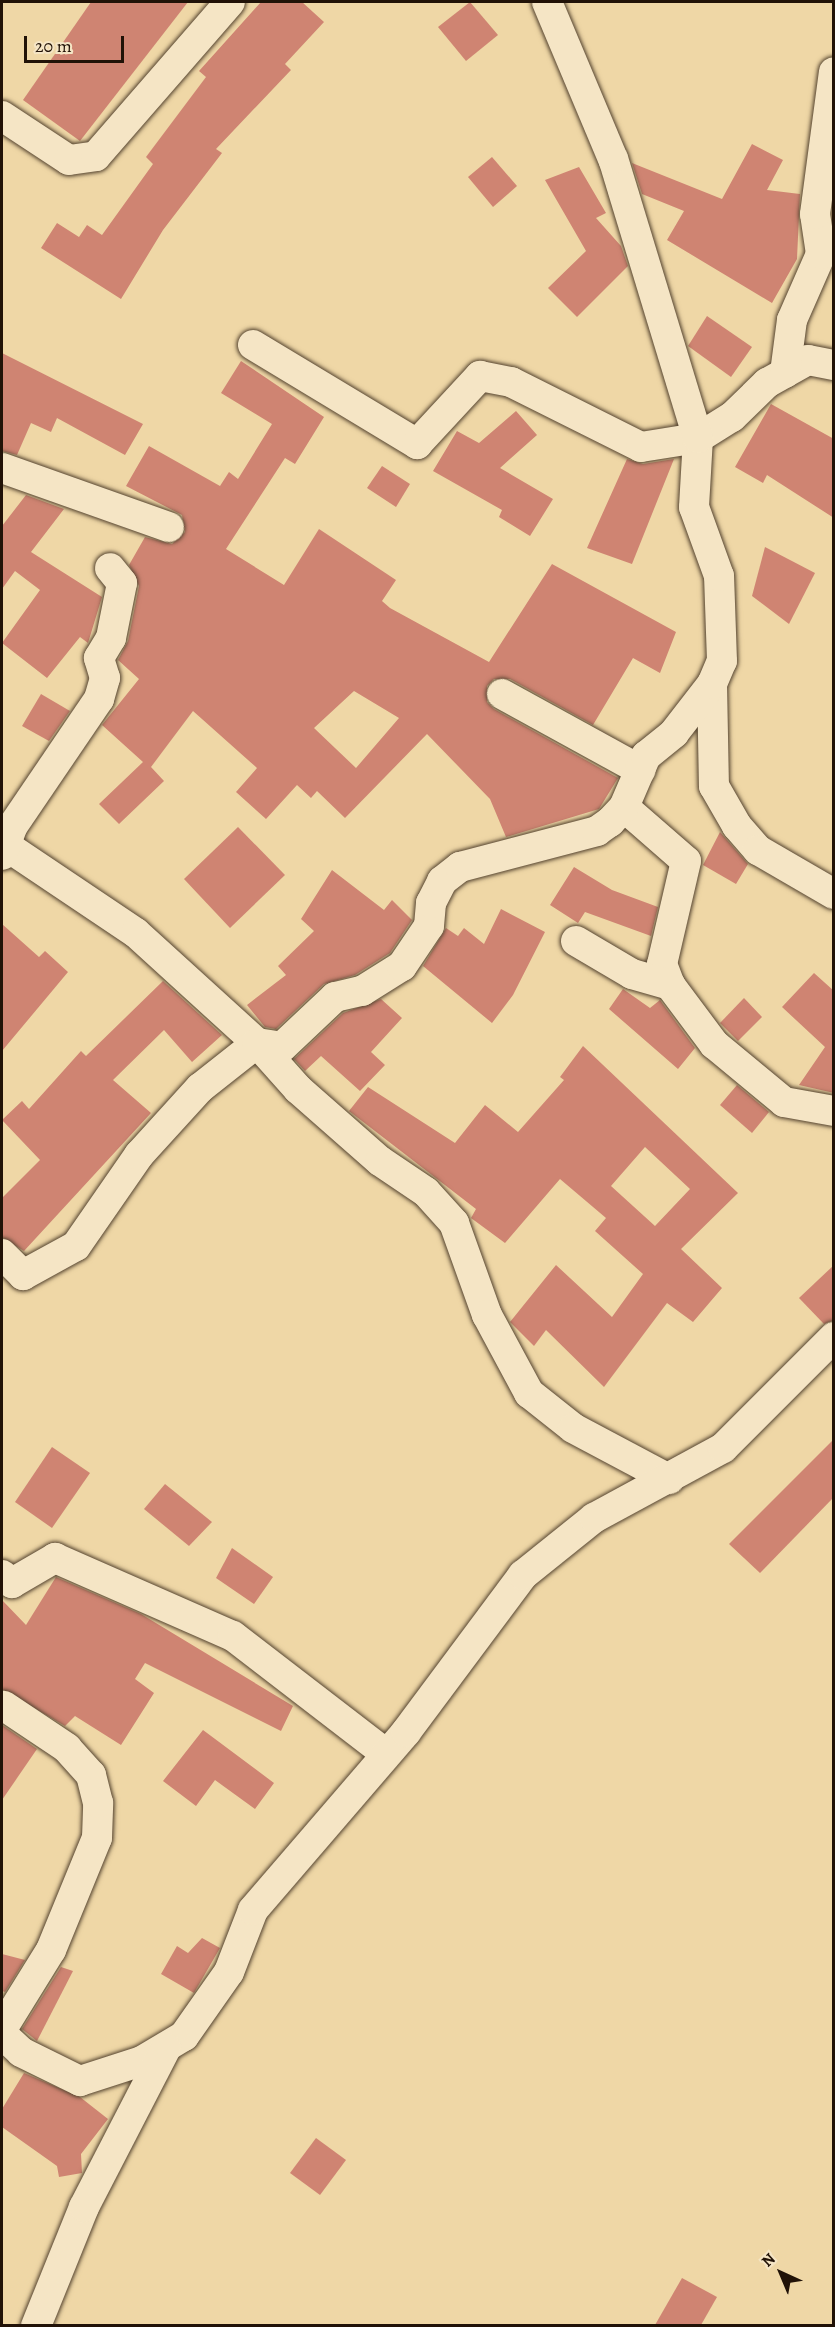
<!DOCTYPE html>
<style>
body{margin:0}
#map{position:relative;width:835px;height:2327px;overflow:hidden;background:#efd7a6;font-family:Alegreya,serif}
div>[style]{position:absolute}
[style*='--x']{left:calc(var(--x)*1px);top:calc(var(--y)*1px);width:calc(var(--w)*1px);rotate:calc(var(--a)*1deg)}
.building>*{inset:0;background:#cf8472}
.roads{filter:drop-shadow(0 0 2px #54432f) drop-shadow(0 0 2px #54432f)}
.street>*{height:30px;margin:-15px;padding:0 15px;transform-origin:15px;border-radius:15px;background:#f5e5c5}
span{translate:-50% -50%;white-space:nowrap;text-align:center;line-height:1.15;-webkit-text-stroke:4.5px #f5e5c5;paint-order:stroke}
.frame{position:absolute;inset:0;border:3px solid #211207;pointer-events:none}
.north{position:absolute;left:751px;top:2243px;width:60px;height:60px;-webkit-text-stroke:4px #f5e5c5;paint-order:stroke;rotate:316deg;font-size:16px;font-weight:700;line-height:24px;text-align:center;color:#211207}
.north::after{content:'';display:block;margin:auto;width:21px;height:27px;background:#211207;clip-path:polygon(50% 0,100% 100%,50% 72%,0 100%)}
.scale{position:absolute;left:24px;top:36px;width:100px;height:27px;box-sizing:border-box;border:3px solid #211207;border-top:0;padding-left:8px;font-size:18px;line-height:21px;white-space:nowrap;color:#211207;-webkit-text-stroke:4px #f5e5c5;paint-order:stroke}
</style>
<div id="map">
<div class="building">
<i style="clip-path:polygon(91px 2px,188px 2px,80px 141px,23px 100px)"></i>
<i style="clip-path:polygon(261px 2px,302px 2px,324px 22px,285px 64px,291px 70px,216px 149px,222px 153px,163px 230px,121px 299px,41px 248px,57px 223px,79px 237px,87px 225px,102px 235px,153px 164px,146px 157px,206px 77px,199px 71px)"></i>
<i style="clip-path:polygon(470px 2px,498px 35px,466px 61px,438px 27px)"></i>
<i style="clip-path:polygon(752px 144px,783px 160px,767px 190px,800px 194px,797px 259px,772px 303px,667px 240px,684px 211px,642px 194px,632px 163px,722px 199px)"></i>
<i style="clip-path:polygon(492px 157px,517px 186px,493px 207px,468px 177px)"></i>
<i style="clip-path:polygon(579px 167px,606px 213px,596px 218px,621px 246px,628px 266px,577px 317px,548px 288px,586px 251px,545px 180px)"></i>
<i style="clip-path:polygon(707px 316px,752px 347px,731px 377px,688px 346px)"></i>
<i style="clip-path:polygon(2px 353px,143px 424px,125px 455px,57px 418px,51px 432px,31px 423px,17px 455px,2px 451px)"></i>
<i style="clip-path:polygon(evenodd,241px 361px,324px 417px,295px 464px,285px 458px,226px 549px,284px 585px,319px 529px,396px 580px,382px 601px,390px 608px,489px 662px,552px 564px,676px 632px,660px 673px,633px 658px,593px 725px,510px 679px,494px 679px,487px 686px,487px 702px,494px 709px,618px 778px,599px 809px,506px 837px,490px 799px,427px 734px,345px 818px,317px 791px,311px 798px,297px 785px,266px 819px,236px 792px,257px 768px,193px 711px,151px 767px,164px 781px,119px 824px,99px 804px,143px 762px,102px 725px,139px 679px,118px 660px,128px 641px,139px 586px,129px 565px,145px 537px,172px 544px,185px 532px,182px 515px,126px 486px,149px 446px,220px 486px,229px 472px,238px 479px,272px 424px,221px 393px,241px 361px,354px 691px,399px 718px,356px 768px,314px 728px,354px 691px)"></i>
<i style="clip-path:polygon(771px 404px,834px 439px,834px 518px,767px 475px,763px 483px,735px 467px)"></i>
<i style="clip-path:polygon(516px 411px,537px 435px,500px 468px,553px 499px,530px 536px,499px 517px,502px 510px,433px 471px,457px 431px,479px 443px)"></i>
<i style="clip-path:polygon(627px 459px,643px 464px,674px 459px,632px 564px,587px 548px)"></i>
<i style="clip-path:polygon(382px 466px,410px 484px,396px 507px,367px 488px)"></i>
<i style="clip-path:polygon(26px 495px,64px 509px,31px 552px,102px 597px,88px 643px,80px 637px,47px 678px,2px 643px,40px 590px,15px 571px,2px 589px,2px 526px)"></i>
<i style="clip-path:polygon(765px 547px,815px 573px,789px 624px,752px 596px)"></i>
<i style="clip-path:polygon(41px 694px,70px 711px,49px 741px,22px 726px)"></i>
<i style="clip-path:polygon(238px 827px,285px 875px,230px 928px,184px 879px)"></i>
<i style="clip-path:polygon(720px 832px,748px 864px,736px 884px,703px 865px)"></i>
<i style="clip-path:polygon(574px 867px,612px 890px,658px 907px,651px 936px,585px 912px,578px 923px,550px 905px)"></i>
<i style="clip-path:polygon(332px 870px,384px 910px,392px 900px,412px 920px,390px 953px,355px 975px,324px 984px,276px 1029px,265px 1027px,247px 1005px,286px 975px,278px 966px,314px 931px,301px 919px)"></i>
<i style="clip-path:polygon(501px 909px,545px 932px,513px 995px,492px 1023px,423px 966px,446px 928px,458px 936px,464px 928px,484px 944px)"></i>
<i style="clip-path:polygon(2px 924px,39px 957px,45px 951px,68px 972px,2px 1051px)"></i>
<i style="clip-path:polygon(814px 973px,834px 991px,834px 1093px,799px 1085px,825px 1047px,782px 1007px)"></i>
<i style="clip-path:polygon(163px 981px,222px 1035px,192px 1062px,164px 1030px,113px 1080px,151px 1113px,24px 1251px,2px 1237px,2px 1198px,40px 1160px,2px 1120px,22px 1101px,29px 1109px,81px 1051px,86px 1056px)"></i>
<i style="clip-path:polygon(623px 989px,650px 1008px,660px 1000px,695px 1048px,678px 1069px,609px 1009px)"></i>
<i style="clip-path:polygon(744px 998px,762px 1017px,738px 1041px,720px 1023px)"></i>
<i style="clip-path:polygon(381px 999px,402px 1018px,371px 1052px,385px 1065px,360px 1091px,321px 1056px,305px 1071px,294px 1059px,343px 1013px)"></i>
<i style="clip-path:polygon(evenodd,583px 1046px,738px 1193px,681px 1249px,722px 1288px,693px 1322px,667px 1303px,604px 1387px,546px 1330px,534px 1346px,510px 1322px,556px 1265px,612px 1317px,643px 1274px,595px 1231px,606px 1218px,560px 1179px,505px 1243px,471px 1218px,476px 1209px,349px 1111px,368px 1087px,455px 1143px,485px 1105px,518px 1132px,564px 1080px,560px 1077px,583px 1046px,645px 1147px,690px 1189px,655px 1226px,611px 1186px,645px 1147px)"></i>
<i style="clip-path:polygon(737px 1085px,769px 1112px,752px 1133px,720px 1105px)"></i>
<i style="clip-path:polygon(834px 1265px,834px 1320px,824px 1324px,799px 1298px)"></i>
<i style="clip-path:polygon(834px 1439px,834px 1497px,760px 1573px,729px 1544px)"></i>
<i style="clip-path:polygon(52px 1447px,90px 1473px,52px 1528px,15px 1502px)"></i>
<i style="clip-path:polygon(165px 1484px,212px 1522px,189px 1546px,144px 1509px)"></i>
<i style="clip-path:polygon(232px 1548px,273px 1577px,254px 1604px,216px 1578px)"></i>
<i style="clip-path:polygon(56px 1577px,141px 1614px,293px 1706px,281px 1731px,145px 1663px,135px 1679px,154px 1693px,121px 1745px,75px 1716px,65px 1726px,2px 1689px,2px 1600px,26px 1625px)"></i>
<i style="clip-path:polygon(2px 1725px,37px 1749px,2px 1800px)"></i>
<i style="clip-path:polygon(203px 1730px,274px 1783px,255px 1809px,215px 1780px,196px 1806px,163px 1781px)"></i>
<i style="clip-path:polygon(202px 1938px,220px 1948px,194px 1993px,161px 1974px,177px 1946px,188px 1953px)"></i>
<i style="clip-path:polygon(2px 1954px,25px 1960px,5px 1992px,2px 1991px)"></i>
<i style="clip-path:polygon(61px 1967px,73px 1971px,37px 2041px,22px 2029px)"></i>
<i style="clip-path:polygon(24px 2073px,80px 2097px,108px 2119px,81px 2154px,82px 2173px,59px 2177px,57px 2166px,2px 2127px,2px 2109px)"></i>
<i style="clip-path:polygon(316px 2138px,346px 2160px,320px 2195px,290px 2173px)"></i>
<i style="clip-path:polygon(682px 2278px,717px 2297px,701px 2325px,655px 2325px)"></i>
</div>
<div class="roads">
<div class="street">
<i style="--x:2;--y:116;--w:80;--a:33.3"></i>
<i style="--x:69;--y:160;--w:27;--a:-8"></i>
<i style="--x:96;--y:156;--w:204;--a:-49"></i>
<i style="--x:253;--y:345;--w:192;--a:31.1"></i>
<i style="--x:417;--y:444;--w:93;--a:-47.2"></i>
<i style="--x:480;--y:376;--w:32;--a:11"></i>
<i style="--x:511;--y:382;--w:145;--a:26.6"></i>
<i style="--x:641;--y:447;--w:58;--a:-9"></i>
<i style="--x:698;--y:438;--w:40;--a:-32"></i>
<i style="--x:732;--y:417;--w:49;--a:-44.2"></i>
<i style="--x:767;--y:383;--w:47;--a:-29.3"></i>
<i style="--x:808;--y:360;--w:26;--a:11"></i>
<i style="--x:785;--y:373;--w:53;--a:-82.5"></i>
<i style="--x:792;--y:320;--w:72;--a:-66.3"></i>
<i style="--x:821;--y:254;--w:40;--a:-98.5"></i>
<i style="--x:815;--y:214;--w:143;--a:-82.4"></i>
<i style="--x:2;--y:468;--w:177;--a:19.5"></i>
<i style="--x:712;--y:684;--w:102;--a:88.9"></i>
<i style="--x:714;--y:786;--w:46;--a:60.1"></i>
<i style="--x:737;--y:826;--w:32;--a:49"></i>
<i style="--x:758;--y:850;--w:88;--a:30.1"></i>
<i style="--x:502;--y:694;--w:158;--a:28.8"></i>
<i style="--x:624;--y:807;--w:82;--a:41.1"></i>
<i style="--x:686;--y:861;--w:106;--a:103.1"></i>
<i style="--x:662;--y:964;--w:22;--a:69"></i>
<i style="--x:670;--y:985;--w:74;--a:53.3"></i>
<i style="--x:714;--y:1044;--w:91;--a:39.6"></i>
<i style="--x:784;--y:1102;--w:51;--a:10.2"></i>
<i style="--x:2;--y:843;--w:161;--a:33.9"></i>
<i style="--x:136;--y:933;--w:164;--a:42.3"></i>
<i style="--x:257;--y:1043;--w:25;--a:9"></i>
<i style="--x:282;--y:1047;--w:73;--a:-43.3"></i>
<i style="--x:335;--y:997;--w:28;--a:-13"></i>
<i style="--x:362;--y:991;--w:47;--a:-32"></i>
<i style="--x:402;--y:966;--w:48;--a:-56"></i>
<i style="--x:429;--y:926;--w:23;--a:-85"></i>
<i style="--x:431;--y:903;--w:25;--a:-63"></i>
<i style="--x:442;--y:881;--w:23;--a:-38"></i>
<i style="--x:460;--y:867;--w:142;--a:-14.7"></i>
<i style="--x:597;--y:831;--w:16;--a:-35"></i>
<i style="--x:610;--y:822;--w:21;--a:-47"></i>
<i style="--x:624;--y:807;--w:56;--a:-66.7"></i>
<i style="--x:646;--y:756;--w:36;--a:-39"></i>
<i style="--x:674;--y:733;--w:62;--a:-52.2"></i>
<i style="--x:712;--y:684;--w:25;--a:-67"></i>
<i style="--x:722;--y:661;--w:85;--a:-92"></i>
<i style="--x:719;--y:576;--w:73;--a:-109.9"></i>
<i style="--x:694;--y:507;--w:69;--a:-86.7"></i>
<i style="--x:698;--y:438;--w:292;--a:-106.9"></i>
<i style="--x:613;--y:159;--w:170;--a:-112.8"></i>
<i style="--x:2;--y:855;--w:30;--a:-70"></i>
<i style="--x:12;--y:827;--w:155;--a:-55.8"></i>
<i style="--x:99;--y:699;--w:22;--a:-74"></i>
<i style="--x:105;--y:678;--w:21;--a:-107"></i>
<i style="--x:99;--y:658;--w:23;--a:-59"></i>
<i style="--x:111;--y:638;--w:56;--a:-78.7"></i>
<i style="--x:122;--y:583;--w:19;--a:-129"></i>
<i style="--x:576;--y:941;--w:65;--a:30.5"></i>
<i style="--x:632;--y:974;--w:40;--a:16"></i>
<i style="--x:2;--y:1254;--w:30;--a:45"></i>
<i style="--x:23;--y:1275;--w:60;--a:-28.7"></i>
<i style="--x:76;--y:1246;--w:111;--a:-55.3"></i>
<i style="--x:139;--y:1155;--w:91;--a:-47.7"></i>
<i style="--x:200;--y:1088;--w:73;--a:-38.3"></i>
<i style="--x:257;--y:1043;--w:62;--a:48.3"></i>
<i style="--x:298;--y:1089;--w:109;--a:41.3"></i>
<i style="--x:380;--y:1161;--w:55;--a:34"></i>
<i style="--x:426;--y:1192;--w:42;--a:47.9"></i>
<i style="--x:454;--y:1223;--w:98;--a:70.3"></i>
<i style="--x:487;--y:1315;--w:89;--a:61.7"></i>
<i style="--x:529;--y:1393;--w:56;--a:38.5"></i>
<i style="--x:573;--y:1428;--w:109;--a:28"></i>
<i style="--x:2;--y:1575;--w:13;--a:39"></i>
<i style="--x:12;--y:1583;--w:50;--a:-30.2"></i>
<i style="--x:55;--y:1558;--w:194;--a:23.7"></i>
<i style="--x:233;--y:1636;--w:193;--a:37.6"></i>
<i style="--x:2;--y:2029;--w:93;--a:-58.2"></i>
<i style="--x:51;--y:1950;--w:121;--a:-67.7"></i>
<i style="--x:97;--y:1838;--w:35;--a:-88"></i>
<i style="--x:98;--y:1803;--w:29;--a:-104"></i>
<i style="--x:91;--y:1775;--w:36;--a:-132"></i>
<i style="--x:67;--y:1748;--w:76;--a:-146.3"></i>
<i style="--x:2;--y:2034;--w:26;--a:43"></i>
<i style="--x:21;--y:2052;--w:66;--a:26.2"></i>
<i style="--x:80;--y:2081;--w:65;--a:-17.9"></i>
<i style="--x:142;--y:2061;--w:49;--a:-30.8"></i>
<i style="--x:184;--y:2036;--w:78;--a:-54.9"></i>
<i style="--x:229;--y:1972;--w:66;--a:-68.8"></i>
<i style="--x:253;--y:1910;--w:235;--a:-49.3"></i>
<i style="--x:406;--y:1732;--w:196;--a:-53.3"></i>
<i style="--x:523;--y:1575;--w:91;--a:-38.8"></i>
<i style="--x:594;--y:1518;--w:147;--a:-28.5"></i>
<i style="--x:723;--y:1448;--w:157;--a:-45"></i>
<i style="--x:36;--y:2326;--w:128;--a:-68"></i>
<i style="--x:84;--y:2207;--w:179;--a:-62.7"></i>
</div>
</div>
<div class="frame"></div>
<div class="north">N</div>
<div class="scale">20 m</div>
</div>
